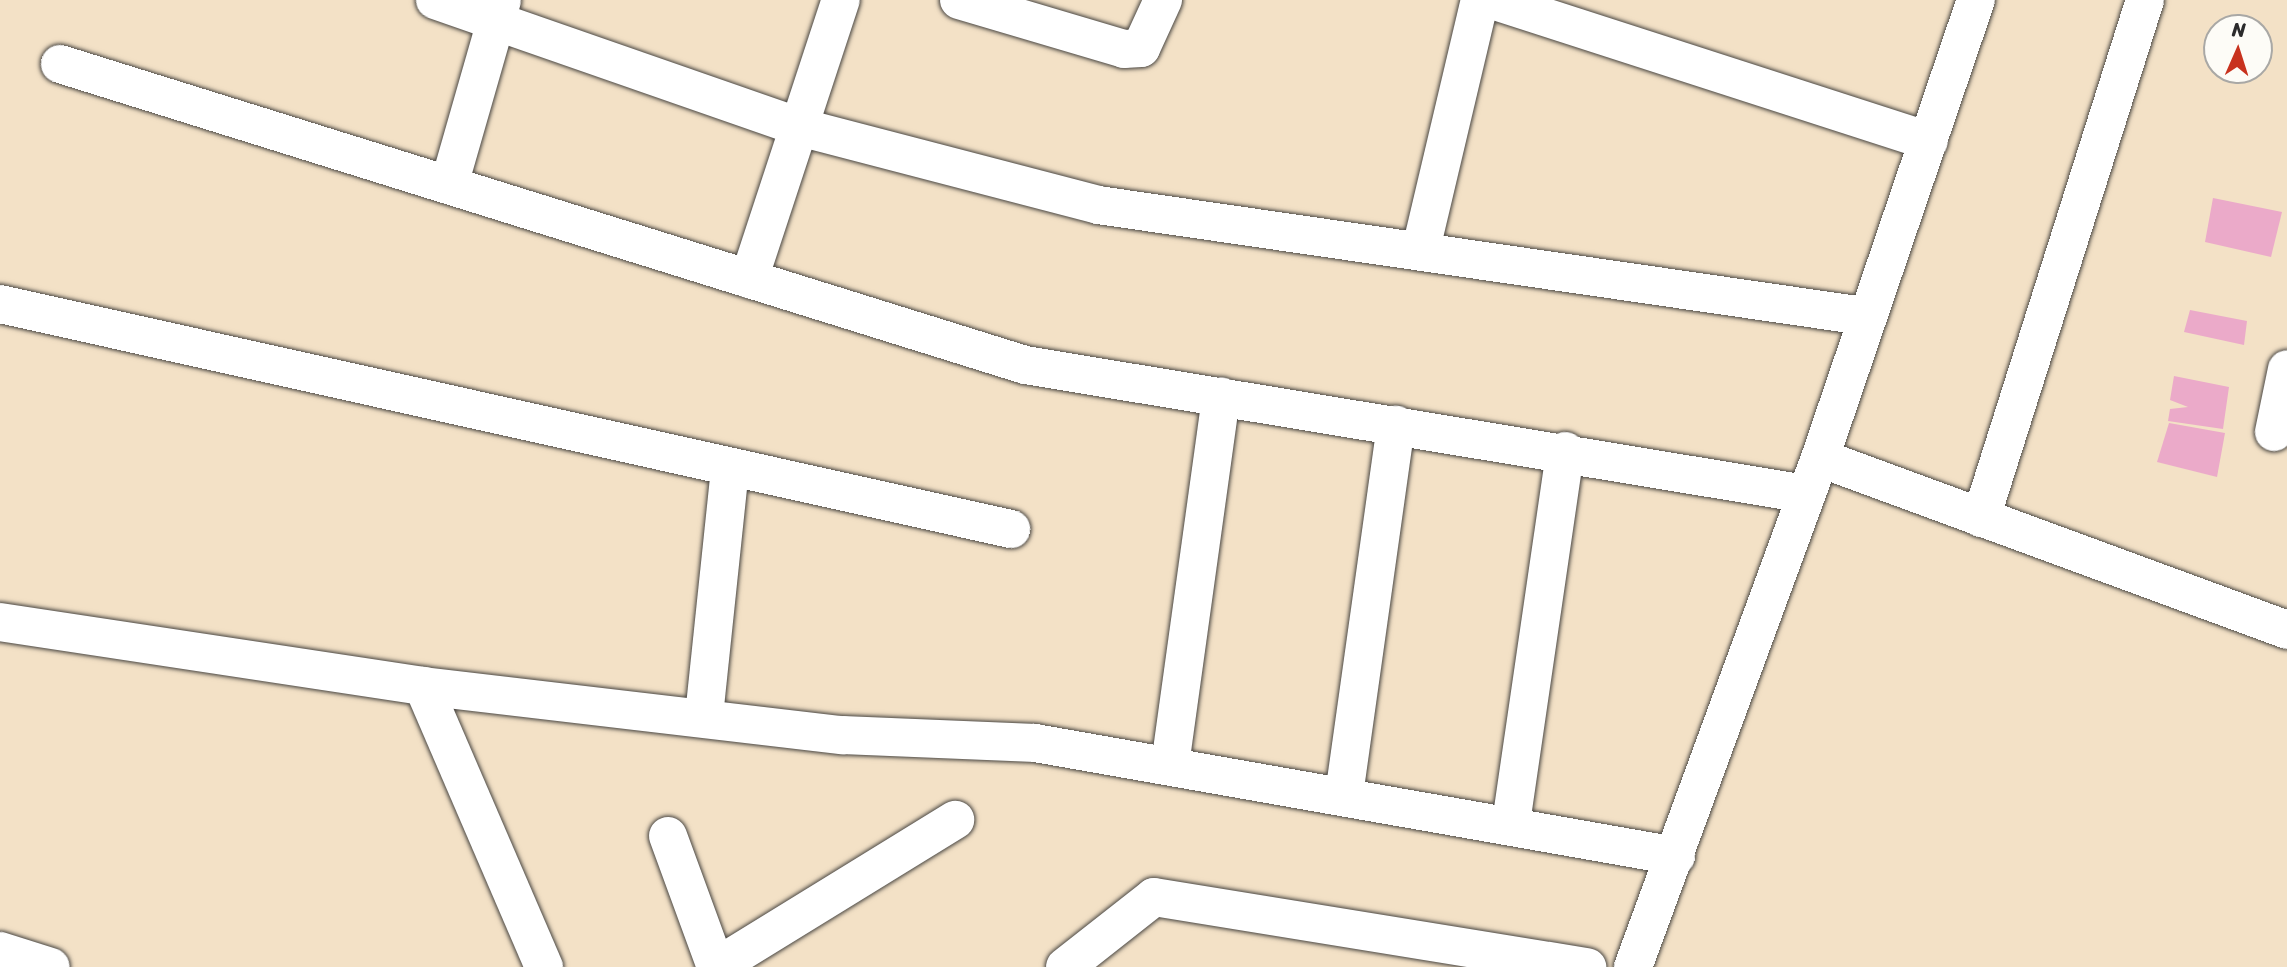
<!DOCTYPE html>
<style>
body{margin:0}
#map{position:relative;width:2287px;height:967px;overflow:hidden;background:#f3e1c6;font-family:Sriracha,sans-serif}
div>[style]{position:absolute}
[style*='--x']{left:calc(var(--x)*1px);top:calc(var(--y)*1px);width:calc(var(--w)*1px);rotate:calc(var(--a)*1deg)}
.building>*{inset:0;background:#ebaac9}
.roads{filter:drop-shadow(0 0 2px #494642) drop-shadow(0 0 2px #494642)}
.minor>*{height:38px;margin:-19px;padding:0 19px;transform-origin:19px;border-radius:19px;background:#fff}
span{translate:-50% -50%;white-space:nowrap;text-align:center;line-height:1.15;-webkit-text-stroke:5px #fdfcf7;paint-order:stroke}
.north{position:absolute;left:2203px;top:14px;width:70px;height:70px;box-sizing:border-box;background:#fdfcf7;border:2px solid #a9a8a5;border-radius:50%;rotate:3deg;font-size:19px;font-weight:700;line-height:28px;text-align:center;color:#2b2b2b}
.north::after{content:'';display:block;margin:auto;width:24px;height:32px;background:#c8321e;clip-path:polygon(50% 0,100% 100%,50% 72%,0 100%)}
</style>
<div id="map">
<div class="building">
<i style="clip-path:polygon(2213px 198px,2282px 212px,2271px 257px,2205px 242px)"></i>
<i style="clip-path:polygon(2190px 310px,2247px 321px,2244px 345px,2184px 332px)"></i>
<i style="clip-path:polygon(2174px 376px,2229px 387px,2223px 429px,2168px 421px,2170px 409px,2188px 407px,2170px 400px)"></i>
<i style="clip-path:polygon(2169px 423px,2225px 433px,2217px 477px,2157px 462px)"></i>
</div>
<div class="roads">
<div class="minor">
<i style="--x:435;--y:0;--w:386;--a:19.2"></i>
<i style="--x:799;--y:127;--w:309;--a:14.6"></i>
<i style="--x:1098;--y:205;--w:774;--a:8.25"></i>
<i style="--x:959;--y:0;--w:172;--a:16.5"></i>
<i style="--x:1124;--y:49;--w:17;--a:-3"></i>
<i style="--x:1141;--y:48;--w:53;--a:-65.4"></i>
<i style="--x:1492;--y:0;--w:459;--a:17.9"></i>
<i style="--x:60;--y:64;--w:1011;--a:17.32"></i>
<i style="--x:1025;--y:365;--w:792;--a:9.38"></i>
<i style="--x:449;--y:185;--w:192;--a:-74"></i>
<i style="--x:1421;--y:249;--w:256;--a:-76.7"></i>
<i style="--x:749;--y:279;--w:294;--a:-71.8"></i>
<i style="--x:0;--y:304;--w:1036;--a:12.55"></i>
<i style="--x:2274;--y:432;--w:64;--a:-78.3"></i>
<i style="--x:1820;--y:458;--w:498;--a:20.2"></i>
<i style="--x:1981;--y:518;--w:543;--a:-72.43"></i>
<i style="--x:0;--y:622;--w:428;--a:8.6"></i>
<i style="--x:423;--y:686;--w:423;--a:6.7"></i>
<i style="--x:843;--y:735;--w:192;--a:2.4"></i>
<i style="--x:1035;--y:743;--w:651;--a:10"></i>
<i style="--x:423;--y:686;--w:306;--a:66.7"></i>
<i style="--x:704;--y:716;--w:248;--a:-84"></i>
<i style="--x:1170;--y:765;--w:372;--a:-82.1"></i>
<i style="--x:1344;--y:795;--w:374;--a:-82"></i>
<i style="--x:1511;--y:823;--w:376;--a:-81.7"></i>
<i style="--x:668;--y:836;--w:140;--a:69.9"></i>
<i style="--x:0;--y:951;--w:53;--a:17.4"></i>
<i style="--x:716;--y:967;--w:281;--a:-31.6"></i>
<i style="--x:1065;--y:967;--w:113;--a:-38.2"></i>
<i style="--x:1154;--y:897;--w:439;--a:9.2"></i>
<i style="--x:1633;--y:967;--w:542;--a:-69.83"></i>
<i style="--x:1820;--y:458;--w:484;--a:-71.2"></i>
</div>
</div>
<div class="north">N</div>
</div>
